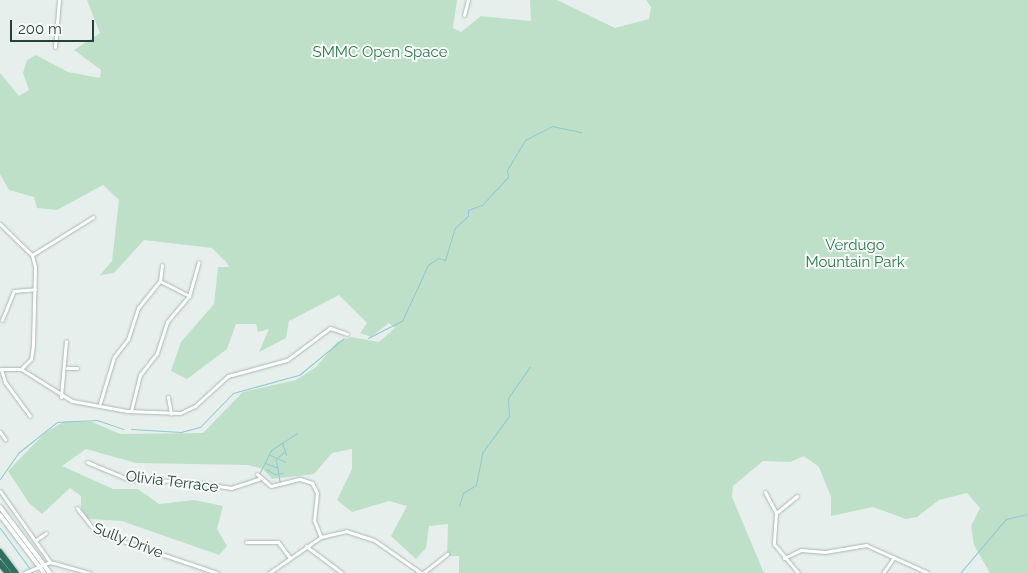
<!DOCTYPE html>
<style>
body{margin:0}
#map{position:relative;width:1028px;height:573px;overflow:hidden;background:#e6efeb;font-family:Raleway,sans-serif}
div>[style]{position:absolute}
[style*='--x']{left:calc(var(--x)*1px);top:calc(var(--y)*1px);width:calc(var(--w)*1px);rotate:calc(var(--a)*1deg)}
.green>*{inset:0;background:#bfe0c8}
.stream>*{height:1px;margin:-0.5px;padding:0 0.5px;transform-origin:0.5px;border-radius:0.5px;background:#8ec9d4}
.roads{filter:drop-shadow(0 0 1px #a8b8b2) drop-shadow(0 0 1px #a8b8b2)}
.street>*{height:3px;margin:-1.5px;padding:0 1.5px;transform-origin:1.5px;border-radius:1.5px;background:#fff}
.secondary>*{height:4px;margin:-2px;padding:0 2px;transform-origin:2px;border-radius:2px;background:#fff}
.highway>*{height:5.5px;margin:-2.75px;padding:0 2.75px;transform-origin:2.75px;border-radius:2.75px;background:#2f6f62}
span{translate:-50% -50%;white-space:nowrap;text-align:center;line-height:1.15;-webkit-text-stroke:4px #f7fbf9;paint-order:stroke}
.park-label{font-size:15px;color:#2d7a4b}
.street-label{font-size:15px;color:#24423a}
.scale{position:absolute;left:10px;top:20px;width:84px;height:22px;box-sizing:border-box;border:2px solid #24423a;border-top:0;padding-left:6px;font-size:15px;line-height:18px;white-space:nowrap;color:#24423a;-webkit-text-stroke:4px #f7fbf9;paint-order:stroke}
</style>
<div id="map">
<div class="green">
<i style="clip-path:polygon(87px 0,457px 0,453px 28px,461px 32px,481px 16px,531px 21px,530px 0,557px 0,615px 28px,649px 19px,651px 7px,646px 0,1028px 0,1028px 573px,990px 573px,974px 545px,971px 526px,980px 508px,967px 493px,939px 500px,917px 517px,906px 519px,873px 507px,831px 516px,831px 497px,819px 467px,804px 456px,790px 462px,763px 461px,733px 486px,732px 497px,764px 573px,459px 573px,459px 556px,447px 556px,448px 524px,429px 526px,426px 548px,416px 559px,391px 536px,407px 506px,389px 501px,352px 512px,337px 500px,352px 469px,352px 449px,332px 453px,314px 474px,272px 479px,263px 469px,248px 465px,136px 463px,86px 449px,62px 466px,113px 489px,138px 489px,159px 504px,194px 500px,223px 506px,217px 529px,227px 546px,219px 555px,122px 521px,89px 519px,81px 511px,81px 496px,70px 488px,42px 514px,29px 503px,8px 471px,45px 433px,65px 421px,92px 422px,120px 434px,203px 433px,243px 392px,296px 380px,316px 367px,337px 342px,351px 337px,379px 342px,395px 328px,389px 323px,371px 337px,360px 333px,367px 323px,339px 295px,289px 321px,286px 338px,259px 352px,269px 329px,258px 332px,256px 324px,236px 324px,227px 349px,187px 379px,171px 371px,181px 342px,214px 304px,218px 267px,229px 267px,227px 263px,212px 248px,144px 240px,114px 273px,100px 275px,112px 261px,119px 200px,103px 185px,57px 210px,37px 208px,34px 197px,9px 190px,0 174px,0 73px,19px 96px,29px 90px,23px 73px,27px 60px,36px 55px,68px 72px,100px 78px,101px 70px,74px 50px,100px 33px)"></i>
</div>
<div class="stream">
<i style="--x:368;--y:338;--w:38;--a:-27"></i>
<i style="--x:402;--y:321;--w:62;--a:-65.1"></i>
<i style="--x:428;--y:265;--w:12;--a:-35"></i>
<i style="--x:438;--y:258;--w:7;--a:16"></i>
<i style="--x:445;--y:260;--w:34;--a:-73"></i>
<i style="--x:455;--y:228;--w:18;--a:-43"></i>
<i style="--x:468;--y:216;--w:6;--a:-90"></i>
<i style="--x:468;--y:210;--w:15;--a:-20"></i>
<i style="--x:482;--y:205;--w:38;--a:-47"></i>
<i style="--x:508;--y:177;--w:7;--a:-98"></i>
<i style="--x:507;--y:170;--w:35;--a:-59"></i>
<i style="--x:525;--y:140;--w:30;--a:-27"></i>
<i style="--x:552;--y:126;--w:30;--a:12"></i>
<i style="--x:131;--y:429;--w:50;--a:3.4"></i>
<i style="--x:181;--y:432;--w:20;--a:-15"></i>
<i style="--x:200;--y:427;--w:47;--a:-45.9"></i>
<i style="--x:233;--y:393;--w:68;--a:-15.3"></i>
<i style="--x:299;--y:375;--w:58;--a:-39.4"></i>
<i style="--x:282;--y:443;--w:12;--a:70"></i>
<i style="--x:270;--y:455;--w:17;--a:24"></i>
<i style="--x:275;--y:460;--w:12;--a:-42"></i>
<i style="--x:276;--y:461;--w:22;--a:80"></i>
<i style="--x:265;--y:463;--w:14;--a:21"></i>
<i style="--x:266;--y:469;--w:9;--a:32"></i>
<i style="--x:274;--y:474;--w:9;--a:-6"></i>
<i style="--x:259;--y:474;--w:27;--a:-63"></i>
<i style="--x:271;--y:450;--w:31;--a:-33"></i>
<i style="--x:0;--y:479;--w:32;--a:-55"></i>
<i style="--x:18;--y:453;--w:50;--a:-38.5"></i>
<i style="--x:57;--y:422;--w:40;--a:-2.9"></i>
<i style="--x:97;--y:420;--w:28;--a:19"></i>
<i style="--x:459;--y:506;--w:14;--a:-73"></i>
<i style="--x:463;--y:493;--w:15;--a:-32"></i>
<i style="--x:476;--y:485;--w:33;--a:-79"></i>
<i style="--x:482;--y:453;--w:46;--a:-53.9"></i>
<i style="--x:509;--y:416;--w:18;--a:-93"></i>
<i style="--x:508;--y:398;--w:38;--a:-55"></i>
<i style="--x:0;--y:528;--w:56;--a:53.7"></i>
<i style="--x:960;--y:573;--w:71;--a:-49.6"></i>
<i style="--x:1006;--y:519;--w:23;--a:-13"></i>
</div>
<div class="roads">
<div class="street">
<i style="--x:464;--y:15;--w:16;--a:-75"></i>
<i style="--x:55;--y:47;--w:47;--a:-85.1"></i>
<i style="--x:0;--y:224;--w:45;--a:44.1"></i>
<i style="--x:32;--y:255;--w:12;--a:76"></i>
<i style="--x:35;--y:267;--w:78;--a:91.5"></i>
<i style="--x:33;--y:345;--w:14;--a:98"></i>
<i style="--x:31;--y:359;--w:14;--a:135"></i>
<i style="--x:32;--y:255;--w:72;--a:-31.9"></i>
<i style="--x:160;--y:281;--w:33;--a:27"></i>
<i style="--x:2;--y:320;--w:31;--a:-68"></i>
<i style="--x:14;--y:291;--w:21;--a:-5"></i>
<i style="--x:67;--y:368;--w:10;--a:0"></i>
<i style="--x:0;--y:369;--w:21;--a:0"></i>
<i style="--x:21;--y:369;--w:60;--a:32.1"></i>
<i style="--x:72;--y:401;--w:56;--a:10.3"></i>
<i style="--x:127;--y:411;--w:53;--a:2.2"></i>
<i style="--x:180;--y:413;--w:17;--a:-25"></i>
<i style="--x:195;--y:406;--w:45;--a:-42.3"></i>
<i style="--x:228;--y:376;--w:61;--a:-15.2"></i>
<i style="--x:287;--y:360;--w:54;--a:-36.7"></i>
<i style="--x:330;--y:328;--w:18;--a:19"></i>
<i style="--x:1;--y:369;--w:14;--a:73"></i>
<i style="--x:5;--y:382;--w:42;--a:53.7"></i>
<i style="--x:61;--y:397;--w:56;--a:-84.9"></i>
<i style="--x:168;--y:397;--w:17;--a:80"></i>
<i style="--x:100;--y:403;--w:48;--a:-73.1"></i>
<i style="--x:114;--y:357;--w:23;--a:-52"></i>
<i style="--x:128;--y:339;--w:33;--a:-72"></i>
<i style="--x:138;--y:308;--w:35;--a:-51"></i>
<i style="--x:160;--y:281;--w:16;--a:-83"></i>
<i style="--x:131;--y:411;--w:37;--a:-76"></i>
<i style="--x:140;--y:375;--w:28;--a:-52"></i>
<i style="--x:157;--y:353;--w:33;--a:-72"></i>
<i style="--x:167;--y:322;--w:34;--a:-50"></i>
<i style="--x:189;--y:296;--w:35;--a:-74"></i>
<i style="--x:0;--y:432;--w:9;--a:54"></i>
<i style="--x:87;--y:462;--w:47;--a:22.7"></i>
<i style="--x:130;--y:480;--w:56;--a:1"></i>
<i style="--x:186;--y:481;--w:46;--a:8.8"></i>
<i style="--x:231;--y:488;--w:29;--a:-18"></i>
<i style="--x:257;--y:474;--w:18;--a:41"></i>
<i style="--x:271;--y:486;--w:30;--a:-14"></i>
<i style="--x:300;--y:479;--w:13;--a:18"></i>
<i style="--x:312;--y:483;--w:11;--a:63"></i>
<i style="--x:317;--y:493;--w:27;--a:96"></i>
<i style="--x:314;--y:520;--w:18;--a:68"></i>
<i style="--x:0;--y:491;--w:87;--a:54.8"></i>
<i style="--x:765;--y:492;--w:24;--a:62"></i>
<i style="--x:776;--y:513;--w:31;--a:94"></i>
<i style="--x:774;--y:544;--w:38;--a:50"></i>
<i style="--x:77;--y:508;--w:31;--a:52"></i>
<i style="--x:96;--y:532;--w:128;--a:18.7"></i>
<i style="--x:776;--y:513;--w:27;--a:-39"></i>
<i style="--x:36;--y:540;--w:12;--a:-35"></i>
<i style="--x:246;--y:542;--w:32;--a:0"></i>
<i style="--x:278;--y:542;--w:20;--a:53"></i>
<i style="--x:306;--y:546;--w:45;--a:36.9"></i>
<i style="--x:784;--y:558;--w:19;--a:-25"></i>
<i style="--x:801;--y:550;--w:24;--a:5"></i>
<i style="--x:825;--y:552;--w:42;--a:-9.7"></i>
<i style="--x:866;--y:545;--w:68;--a:24.3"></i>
<i style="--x:24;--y:573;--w:28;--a:-23"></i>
<i style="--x:50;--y:562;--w:41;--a:15.4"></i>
<i style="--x:269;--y:573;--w:63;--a:-34.7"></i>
<i style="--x:321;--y:537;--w:26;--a:-13"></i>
<i style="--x:346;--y:531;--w:29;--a:18"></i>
<i style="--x:374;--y:540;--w:57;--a:35.1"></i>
<i style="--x:423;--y:573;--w:31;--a:-38"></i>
<i style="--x:883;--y:573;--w:19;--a:-55"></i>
</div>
<div class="secondary">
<i style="--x:0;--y:507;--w:83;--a:52.9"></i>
<i style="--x:0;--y:515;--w:73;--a:52.8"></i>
</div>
<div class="highway">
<i style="--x:0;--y:552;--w:26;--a:53"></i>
<i style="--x:0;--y:563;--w:13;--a:51"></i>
</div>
</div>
<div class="park-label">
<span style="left:380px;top:53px">SMMC Open Space</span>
<span style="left:855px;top:254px">Verdugo<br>Mountain Park</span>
</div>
<div class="street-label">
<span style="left:172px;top:482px;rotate:7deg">Olivia Terrace</span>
<span style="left:128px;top:541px;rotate:21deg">Sully Drive</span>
</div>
<div class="scale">200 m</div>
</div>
